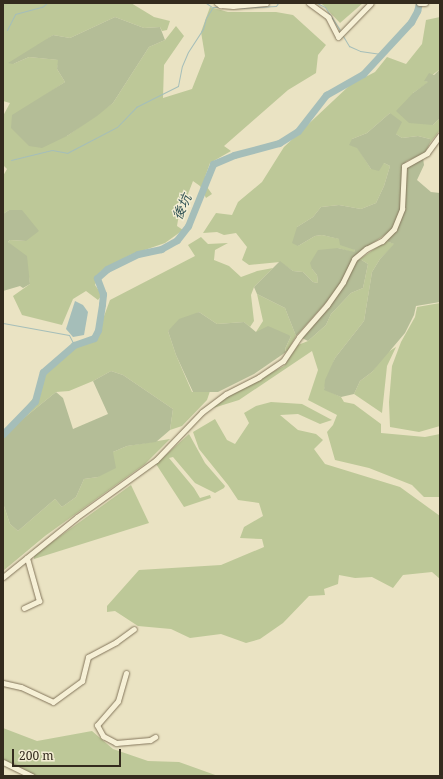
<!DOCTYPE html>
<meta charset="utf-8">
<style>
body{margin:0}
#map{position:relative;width:443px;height:779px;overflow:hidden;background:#eae3c3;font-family:"Noto Serif","Noto Sans TC",serif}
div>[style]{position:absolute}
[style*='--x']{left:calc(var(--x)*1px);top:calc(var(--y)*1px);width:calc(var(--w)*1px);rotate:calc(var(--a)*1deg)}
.green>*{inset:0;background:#bdc898}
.cemetery>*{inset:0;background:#b4bd97}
.water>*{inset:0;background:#a5beb9}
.stream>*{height:1px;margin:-0.5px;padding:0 0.5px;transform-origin:0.5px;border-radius:0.5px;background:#a5beb9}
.river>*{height:7px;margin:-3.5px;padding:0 3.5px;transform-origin:3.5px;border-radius:3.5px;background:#a5beb9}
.roads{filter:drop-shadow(0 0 1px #83755b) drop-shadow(0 0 1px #83755b)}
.minor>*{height:5px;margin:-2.5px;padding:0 2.5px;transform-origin:2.5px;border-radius:2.5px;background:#f6f0d6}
span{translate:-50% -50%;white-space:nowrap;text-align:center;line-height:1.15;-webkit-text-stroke:3px #f2edd2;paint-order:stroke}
.water-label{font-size:13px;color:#2f5153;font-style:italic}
.frame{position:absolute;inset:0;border:4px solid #342b1e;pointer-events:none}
.scale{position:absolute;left:12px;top:749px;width:109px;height:18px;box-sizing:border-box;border:2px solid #342b1e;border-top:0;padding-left:5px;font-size:12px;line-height:14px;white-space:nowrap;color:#342b1e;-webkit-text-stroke:3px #f2edd2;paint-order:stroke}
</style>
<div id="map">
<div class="green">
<i style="clip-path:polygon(3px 3px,131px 3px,154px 17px,170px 21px,167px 30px,162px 31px,160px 27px,144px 28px,115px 17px,70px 38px,53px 35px,13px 64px,29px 57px,59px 60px,57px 69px,65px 82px,44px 96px,67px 136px,113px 103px,149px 47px,165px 40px,176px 26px,184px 36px,164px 65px,163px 98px,192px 89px,205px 56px,201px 32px,210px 7px,228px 12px,276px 12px,293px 15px,326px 45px,318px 55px,316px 73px,288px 90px,224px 146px,231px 151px,210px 163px,205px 177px,207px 187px,212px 194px,206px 198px,200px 186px,193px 181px,178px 220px,177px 226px,183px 230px,165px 243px,130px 255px,100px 272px,95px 285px,102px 295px,98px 300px,86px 291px,73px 299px,62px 325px,22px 315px,13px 296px,30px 284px,29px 277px,8px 242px,10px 240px,26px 241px,9px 210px,3px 214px,3px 176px,7px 169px,3px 165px,3px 116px,10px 103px,3px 101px)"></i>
<i style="clip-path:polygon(321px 3px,363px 3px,340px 23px)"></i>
<i style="clip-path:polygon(440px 17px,440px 69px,425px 81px,429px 82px,413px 93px,433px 125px,440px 118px,440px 130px,430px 143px,430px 139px,418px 136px,402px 138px,396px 134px,390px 113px,367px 133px,352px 139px,371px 169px,384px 163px,390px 166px,384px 186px,376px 203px,361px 209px,339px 205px,321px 207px,313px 217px,297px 227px,298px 246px,315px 236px,322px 235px,340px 239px,355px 250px,354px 253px,338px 248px,312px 269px,317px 275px,318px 283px,313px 282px,303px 272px,293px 271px,280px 262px,249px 265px,242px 260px,247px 247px,236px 233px,224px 235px,217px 232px,203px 233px,216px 213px,232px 215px,238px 202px,262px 182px,284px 147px,350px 85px,375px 72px,387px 57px,406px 64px,422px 44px,426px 20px)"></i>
<i style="clip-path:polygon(201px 237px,208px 244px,228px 243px,215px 250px,214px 260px,229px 266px,241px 277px,257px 271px,273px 268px,254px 287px,251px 295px,254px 321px,250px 327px,244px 322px,217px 324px,199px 312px,168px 331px,176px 355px,192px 392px,210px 391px,207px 400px,182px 426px,170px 430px,173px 409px,123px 375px,111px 371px,93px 381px,69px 391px,56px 392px,3px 435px,40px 390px,40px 376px,67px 352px,89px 338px,97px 335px,110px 300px,195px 256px,188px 245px)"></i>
<i style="clip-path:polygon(386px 241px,395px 244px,380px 259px,372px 272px,364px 321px,335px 358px,324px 389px,341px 397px,344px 402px,354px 404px,381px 424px,381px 433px,425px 437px,440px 434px,440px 497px,424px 497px,412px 485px,369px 468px,335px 460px,327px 432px,333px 425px,337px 415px,308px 400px,318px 370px,312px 351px,239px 400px,210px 409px,219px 400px,284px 366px,298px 345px,308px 341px,326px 325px,331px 314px,351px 293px,363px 288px,368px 264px,360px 259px)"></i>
<i style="clip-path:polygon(257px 294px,285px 308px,296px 336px,287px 352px,285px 349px,291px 336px,256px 332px,263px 321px)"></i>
<i style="clip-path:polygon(440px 303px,440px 426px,419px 432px,390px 427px,389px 402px,392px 366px,401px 342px,415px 317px,417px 307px)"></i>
<i style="clip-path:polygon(396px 347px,387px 366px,382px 413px,354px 394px,360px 381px,372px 372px,385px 354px)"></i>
<i style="clip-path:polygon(271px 402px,302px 404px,332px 420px,320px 424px,298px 414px,280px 415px,298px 430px,316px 434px,323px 440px,314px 449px,325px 464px,400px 487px,440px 516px,440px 579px,432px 572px,403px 575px,393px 588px,372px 577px,355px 578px,339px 575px,338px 584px,324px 589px,325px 595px,309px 596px,283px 623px,260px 639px,246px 643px,221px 634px,190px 638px,171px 629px,138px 626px,115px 611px,107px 612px,107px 606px,139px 570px,221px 565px,264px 547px,262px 539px,240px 538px,244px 527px,263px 516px,259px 503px,238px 500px,228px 485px,199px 449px,193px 432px,215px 419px,227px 440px,235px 444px,249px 423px,244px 413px,256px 406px)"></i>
<i style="clip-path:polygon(189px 434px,205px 463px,225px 486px,224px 488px,215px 493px,195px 483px,173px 457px,169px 458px,194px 488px,200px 498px,210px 495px,211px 498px,184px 507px,156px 464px)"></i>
<i style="clip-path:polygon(170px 439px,145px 464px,45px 536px,3px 571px,3px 503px,10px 524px,18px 531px,55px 499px,62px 507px,76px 497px,84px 479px,98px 477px,113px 452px,127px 446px)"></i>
<i style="clip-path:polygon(131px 485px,149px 523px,34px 559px,34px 555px)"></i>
<i style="clip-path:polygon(3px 728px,37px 741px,92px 731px,113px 749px,148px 761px,179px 762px,218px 776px,31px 776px,3px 759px)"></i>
</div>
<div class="cemetery">
<i style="clip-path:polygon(115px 17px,144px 28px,160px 27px,165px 40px,149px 47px,113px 103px,97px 116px,67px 136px,42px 148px,29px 146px,11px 128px,12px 115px,65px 82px,57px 69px,58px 60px,29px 57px,13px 64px,8px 63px,53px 35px,70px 38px)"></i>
<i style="clip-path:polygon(440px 69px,440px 118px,433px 125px,409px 123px,396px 111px,413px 93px,428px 82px,424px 81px,429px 73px,434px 75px)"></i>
<i style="clip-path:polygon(390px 113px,402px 122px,396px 134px,402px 138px,418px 136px,430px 139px,430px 143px,425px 153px,407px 161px,403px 165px,401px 207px,392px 230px,364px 249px,331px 297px,296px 336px,285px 308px,257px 294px,254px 287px,280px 261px,293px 271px,303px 272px,313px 282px,318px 283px,317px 275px,312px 269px,310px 263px,318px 250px,338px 248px,354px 252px,355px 250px,340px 245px,339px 239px,322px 235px,315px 236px,298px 246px,292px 243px,297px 227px,313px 217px,321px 207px,339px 205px,361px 209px,376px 203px,384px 186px,390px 166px,384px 163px,379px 171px,371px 169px,357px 148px,349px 145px,352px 139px,367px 133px)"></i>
<i style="clip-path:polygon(423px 158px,424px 165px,417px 180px,431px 192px,440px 193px,440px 302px,416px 306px,414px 315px,405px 333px,372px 372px,360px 381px,354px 394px,341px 397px,324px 390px,325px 380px,335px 358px,364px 321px,372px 272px,380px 259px,394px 244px,386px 241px,400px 222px,406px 168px,408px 165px)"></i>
<i style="clip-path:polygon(9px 210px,22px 210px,39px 231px,26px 241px,10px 240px,8px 242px,27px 256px,30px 284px,23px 288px,20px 286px,3px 291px,3px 214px)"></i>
<i style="clip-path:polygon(360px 259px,368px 264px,363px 288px,351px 293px,331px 314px,326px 325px,308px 341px,300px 337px,326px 307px,355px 262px)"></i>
<i style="clip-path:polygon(199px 312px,217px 324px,244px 322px,256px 332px,268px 326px,291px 336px,285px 349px,286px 352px,254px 374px,218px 392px,193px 392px,176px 355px,168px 331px,179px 319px)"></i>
<i style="clip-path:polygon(111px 371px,123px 375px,173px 409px,170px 430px,156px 442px,127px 446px,113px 452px,116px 468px,98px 477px,84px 479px,76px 497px,62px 507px,55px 499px,18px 531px,10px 524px,3px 503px,3px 435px,56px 392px,63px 398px,73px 429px,108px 414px,93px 381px)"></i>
</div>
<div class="water">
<i style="clip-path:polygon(75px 301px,83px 305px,88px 312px,84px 335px,73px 337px,66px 329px)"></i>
</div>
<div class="stream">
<i style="--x:206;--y:3;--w:7;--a:34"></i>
<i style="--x:317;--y:3;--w:9;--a:27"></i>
<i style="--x:325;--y:7;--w:27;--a:57"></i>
<i style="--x:237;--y:8;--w:39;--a:-3"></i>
<i style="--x:276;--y:6;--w:4;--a:-56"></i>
<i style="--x:7;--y:30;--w:18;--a:-63"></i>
<i style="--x:15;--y:14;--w:28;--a:-15"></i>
<i style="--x:42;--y:7;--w:6;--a:-39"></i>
<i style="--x:343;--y:36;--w:12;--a:59"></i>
<i style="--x:349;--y:46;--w:12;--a:24"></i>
<i style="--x:360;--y:51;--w:21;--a:8"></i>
<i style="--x:11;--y:160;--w:42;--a:-13.7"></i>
<i style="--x:52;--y:150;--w:15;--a:11"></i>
<i style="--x:67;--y:153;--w:56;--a:-27.5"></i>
<i style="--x:117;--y:127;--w:28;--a:-46"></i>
<i style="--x:136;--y:107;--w:47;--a:-26.6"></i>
<i style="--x:178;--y:86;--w:20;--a:-79"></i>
<i style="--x:182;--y:66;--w:15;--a:-67"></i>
<i style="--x:188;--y:52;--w:27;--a:-57"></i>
<i style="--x:203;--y:29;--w:11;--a:-75"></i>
<i style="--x:206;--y:18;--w:13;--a:-58"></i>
<i style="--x:213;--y:7;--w:7;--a:0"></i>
<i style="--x:3;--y:323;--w:67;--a:10.3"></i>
<i style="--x:69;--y:335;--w:11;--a:63"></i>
</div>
<div class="river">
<i style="--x:3;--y:434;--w:46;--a:-45.9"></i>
<i style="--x:35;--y:401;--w:30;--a:-75"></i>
<i style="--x:43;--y:372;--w:41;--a:-41.1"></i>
<i style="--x:74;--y:345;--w:21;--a:-19"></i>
<i style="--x:94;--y:338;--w:9;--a:-63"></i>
<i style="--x:98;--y:330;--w:26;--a:-81"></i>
<i style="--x:102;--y:304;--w:10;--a:-84"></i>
<i style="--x:103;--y:294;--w:17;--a:-111"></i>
<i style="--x:97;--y:278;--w:13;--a:-42"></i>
<i style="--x:107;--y:269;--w:34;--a:-26"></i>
<i style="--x:138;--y:254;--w:24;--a:-12"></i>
<i style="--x:161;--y:249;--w:18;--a:-29"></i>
<i style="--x:177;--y:240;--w:18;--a:-52"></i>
<i style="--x:188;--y:226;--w:67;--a:-68"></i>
<i style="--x:213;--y:164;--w:23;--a:-23"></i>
<i style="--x:234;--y:155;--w:47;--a:-14.9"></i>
<i style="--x:279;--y:143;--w:22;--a:-32"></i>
<i style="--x:298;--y:131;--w:46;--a:-52.1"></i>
<i style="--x:326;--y:95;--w:43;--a:-29.6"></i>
<i style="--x:363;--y:74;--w:71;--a:-47.3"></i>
<i style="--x:411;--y:22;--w:13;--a:-61"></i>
<i style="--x:417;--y:11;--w:8;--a:-76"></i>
</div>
<div class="roads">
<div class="minor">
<i style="--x:217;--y:3;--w:4;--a:34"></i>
<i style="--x:220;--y:5;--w:13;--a:4"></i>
<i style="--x:233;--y:6;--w:33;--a:-5"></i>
<i style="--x:309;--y:3;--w:24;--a:36"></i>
<i style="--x:328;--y:17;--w:22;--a:63"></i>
<i style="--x:338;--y:37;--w:47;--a:-45.9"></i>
<i style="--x:419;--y:3;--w:6;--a:0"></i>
<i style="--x:3;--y:577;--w:95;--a:-39"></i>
<i style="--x:77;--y:517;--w:97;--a:-35.8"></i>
<i style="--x:156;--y:460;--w:66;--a:-46.2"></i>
<i style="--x:202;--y:412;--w:30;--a:-37"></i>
<i style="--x:226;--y:394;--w:37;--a:-27"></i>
<i style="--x:259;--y:377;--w:29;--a:-34"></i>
<i style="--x:283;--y:361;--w:29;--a:-56"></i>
<i style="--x:299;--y:337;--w:43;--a:-48.8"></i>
<i style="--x:327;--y:305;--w:28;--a:-55"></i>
<i style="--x:343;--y:282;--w:25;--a:-64"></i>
<i style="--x:354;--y:259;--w:16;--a:-40"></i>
<i style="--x:366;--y:249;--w:18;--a:-27"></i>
<i style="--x:382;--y:241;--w:17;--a:-45"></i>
<i style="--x:394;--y:229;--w:22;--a:-68"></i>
<i style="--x:402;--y:209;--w:43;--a:-87.3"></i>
<i style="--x:404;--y:166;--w:26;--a:-29"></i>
<i style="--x:427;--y:153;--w:22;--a:-54"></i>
<i style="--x:24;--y:608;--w:17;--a:-25"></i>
<i style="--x:39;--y:601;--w:45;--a:-105.6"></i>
<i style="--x:126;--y:673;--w:29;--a:106"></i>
<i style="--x:118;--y:701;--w:32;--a:131"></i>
<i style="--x:97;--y:725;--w:13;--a:61"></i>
<i style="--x:103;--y:736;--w:15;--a:28"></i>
<i style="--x:116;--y:743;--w:34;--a:-5"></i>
<i style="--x:150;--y:740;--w:6;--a:-31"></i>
<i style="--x:3;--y:683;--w:18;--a:13"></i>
<i style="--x:21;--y:687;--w:35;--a:25"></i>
<i style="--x:53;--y:702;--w:36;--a:-36"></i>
<i style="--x:82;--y:681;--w:25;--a:-76"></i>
<i style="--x:88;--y:657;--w:32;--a:-28"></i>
<i style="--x:116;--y:642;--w:22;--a:-36"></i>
<i style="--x:3;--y:762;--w:32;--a:26"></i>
</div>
</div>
<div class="water-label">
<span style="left:182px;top:207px;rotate:-66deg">後坑</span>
</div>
<div class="frame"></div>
<div class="scale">200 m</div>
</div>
